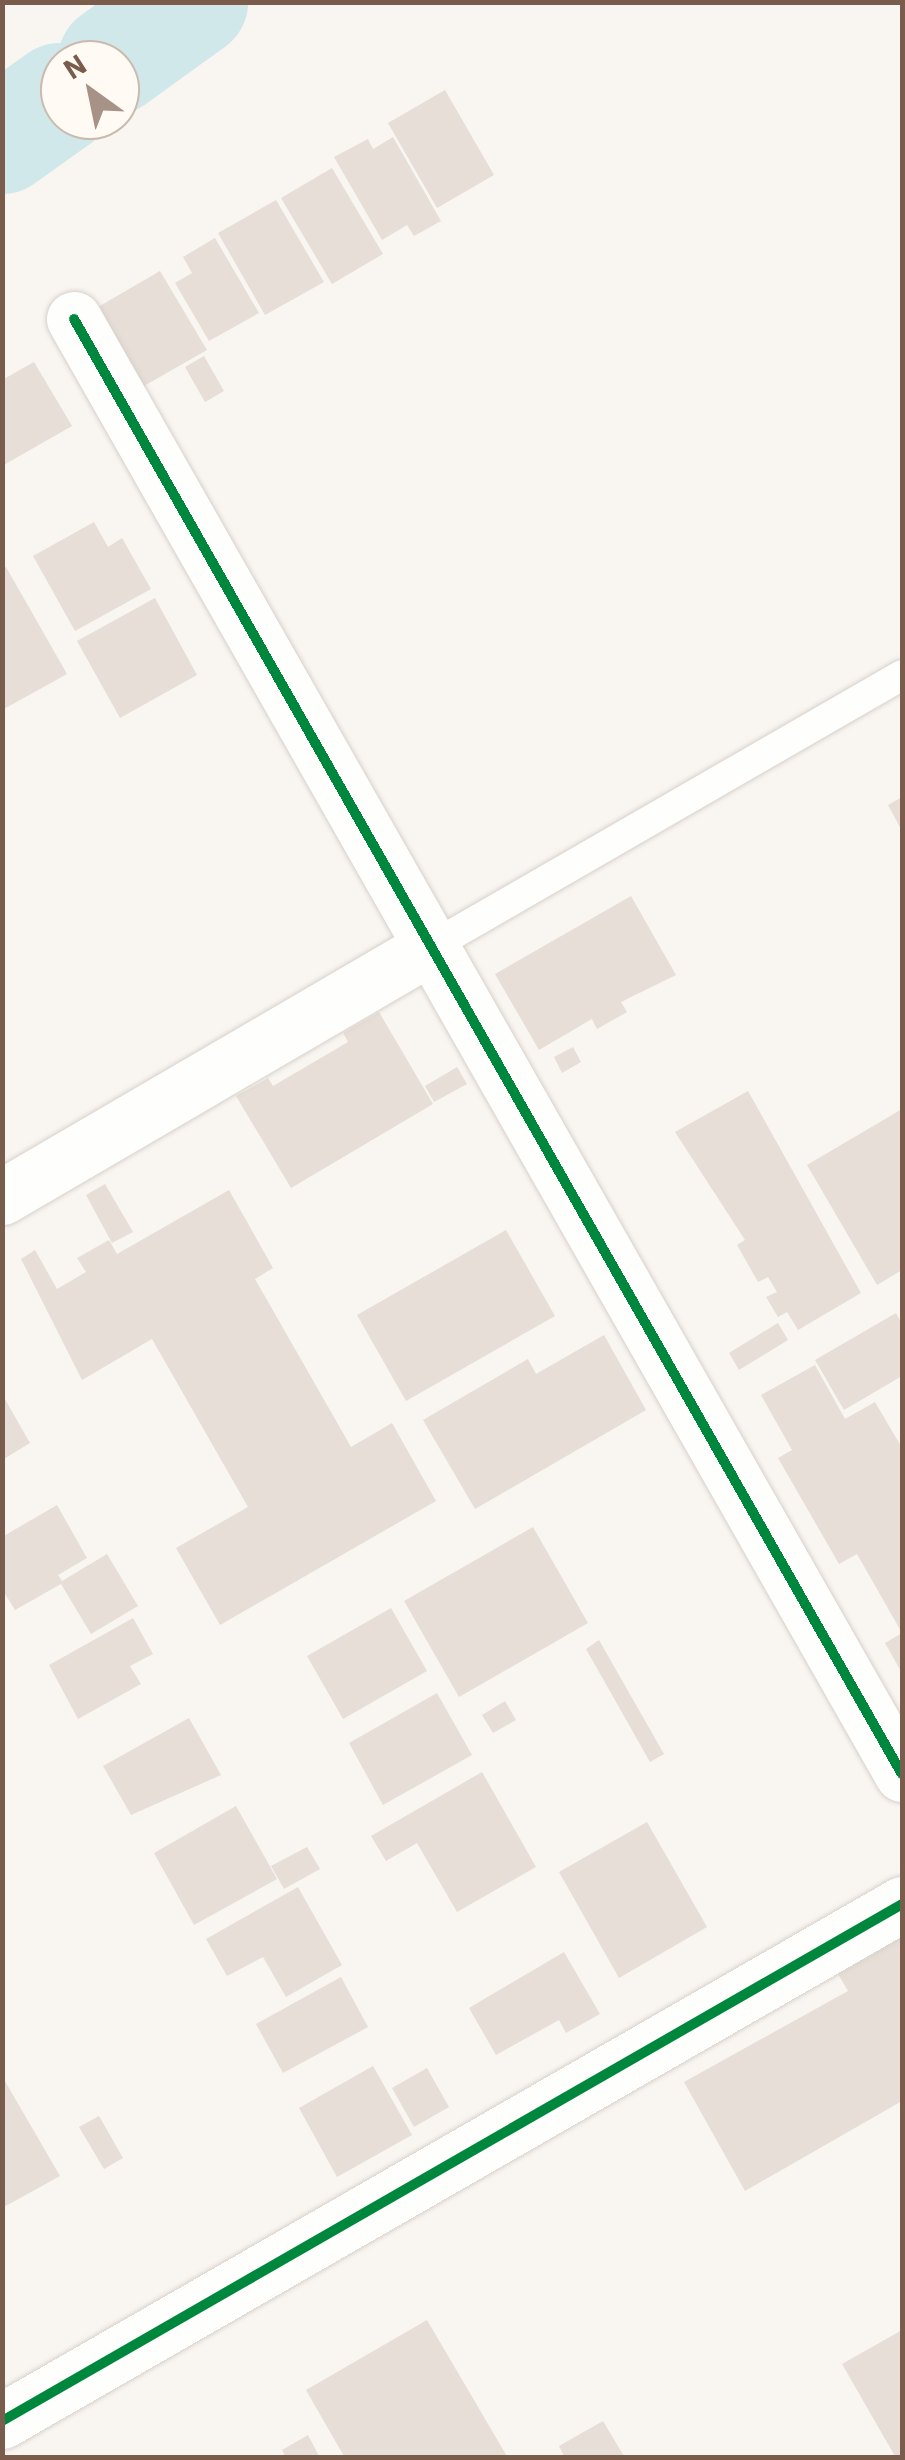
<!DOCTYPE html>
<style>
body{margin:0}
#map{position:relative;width:905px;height:2460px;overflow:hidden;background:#f9f5f0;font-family:"IBM Plex Sans",sans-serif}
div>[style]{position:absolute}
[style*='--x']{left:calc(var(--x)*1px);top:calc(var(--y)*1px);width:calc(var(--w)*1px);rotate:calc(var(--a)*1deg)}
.river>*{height:110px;margin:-55px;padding:0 55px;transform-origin:55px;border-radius:55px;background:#d0e8ea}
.building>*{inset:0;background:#e6ded7}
.roads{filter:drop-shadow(0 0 2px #d7d1cb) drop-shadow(0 0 2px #d7d1cb)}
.service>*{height:30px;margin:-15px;padding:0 15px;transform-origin:15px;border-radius:15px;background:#fefefd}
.minor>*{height:55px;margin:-27.5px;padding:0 27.5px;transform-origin:27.5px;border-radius:27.5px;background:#fefefd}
.cycleway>*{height:10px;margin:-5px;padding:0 5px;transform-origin:5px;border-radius:5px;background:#00873e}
span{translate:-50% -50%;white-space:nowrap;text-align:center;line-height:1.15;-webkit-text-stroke:10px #fffaf3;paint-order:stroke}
.frame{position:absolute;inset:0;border:5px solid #7a5c4d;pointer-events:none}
.north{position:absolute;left:40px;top:40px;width:100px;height:100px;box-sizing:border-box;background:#fffaf3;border:2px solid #cabbb1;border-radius:50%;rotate:327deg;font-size:28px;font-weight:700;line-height:40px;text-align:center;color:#7a5c4d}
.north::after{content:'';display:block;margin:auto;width:35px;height:45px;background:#a69286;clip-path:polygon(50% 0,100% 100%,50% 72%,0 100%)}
</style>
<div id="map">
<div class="river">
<i style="--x:113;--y:60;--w:99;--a:-35.9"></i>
<i style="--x:2;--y:139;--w:71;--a:-35.3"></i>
</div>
<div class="building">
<i style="clip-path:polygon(445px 90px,494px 175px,437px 208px,388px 123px)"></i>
<i style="clip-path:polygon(393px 137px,441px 221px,414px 236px,407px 225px,382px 240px,334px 157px,368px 139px,373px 149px)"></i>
<i style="clip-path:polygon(332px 168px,383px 254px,332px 284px,281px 198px)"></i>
<i style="clip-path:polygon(276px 200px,324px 282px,265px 315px,218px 233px)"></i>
<i style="clip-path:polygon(215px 238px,259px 313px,209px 341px,175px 283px,192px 273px,183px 257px)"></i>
<i style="clip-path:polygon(160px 271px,207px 350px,144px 386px,98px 307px)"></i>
<i style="clip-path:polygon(204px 356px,224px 391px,205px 402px,185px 367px)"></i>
<i style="clip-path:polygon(34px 362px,72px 426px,2px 466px,2px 380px)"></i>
<i style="clip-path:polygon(94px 522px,108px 547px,122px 538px,151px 589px,75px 631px,33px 556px)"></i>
<i style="clip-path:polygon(6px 567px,67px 674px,2px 710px,2px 569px)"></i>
<i style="clip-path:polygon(155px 598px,197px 675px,120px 718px,77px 641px)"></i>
<i style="clip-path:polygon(902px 797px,902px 831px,888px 805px)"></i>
<i style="clip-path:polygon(631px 896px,676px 975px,621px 1002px,627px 1012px,597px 1029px,592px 1019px,539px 1050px,495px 974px)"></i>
<i style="clip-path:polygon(379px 1012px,433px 1104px,291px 1188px,236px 1096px,268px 1078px,273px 1086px,348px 1042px,343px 1033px)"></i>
<i style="clip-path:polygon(573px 1047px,581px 1062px,562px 1073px,554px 1057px)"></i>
<i style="clip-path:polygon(457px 1067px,467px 1084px,434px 1102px,425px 1086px)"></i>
<i style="clip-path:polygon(748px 1091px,861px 1293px,798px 1330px,787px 1312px,778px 1317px,766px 1297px,777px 1292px,768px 1277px,758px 1282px,737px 1245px,745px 1240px,675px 1132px)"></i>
<i style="clip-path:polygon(902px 1109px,902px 1270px,877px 1285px,807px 1165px)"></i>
<i style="clip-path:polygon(105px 1184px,133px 1232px,112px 1243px,86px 1195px)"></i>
<i style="clip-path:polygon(229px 1190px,273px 1268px,255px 1279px,351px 1447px,392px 1423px,436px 1501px,220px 1625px,176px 1548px,248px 1507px,152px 1339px,82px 1380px,21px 1259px,35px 1250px,57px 1289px,86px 1272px,77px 1258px,109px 1240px,117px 1254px)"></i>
<i style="clip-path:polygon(506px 1230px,555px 1316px,406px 1401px,357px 1315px)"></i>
<i style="clip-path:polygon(896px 1313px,902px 1324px,902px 1376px,844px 1410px,815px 1360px)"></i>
<i style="clip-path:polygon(778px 1323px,788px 1340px,739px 1370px,729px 1353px)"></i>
<i style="clip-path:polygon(604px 1335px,646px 1410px,475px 1509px,423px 1420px,528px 1359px,536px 1374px)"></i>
<i style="clip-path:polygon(815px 1365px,845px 1419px,875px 1402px,902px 1448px,902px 1673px,885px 1643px,902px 1633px,857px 1554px,839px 1564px,778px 1458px,792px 1450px,761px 1395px)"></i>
<i style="clip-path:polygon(2px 1394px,30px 1443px,2px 1460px)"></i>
<i style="clip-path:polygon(57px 1505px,87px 1558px,58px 1575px,62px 1581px,107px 1554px,138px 1606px,91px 1634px,61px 1584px,15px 1610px,2px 1589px,2px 1537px)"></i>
<i style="clip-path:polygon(533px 1527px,588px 1623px,459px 1697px,404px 1601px)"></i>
<i style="clip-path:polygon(391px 1608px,427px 1671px,343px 1719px,307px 1656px)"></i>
<i style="clip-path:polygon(133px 1618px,153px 1654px,130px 1666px,141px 1684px,78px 1719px,49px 1665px)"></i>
<i style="clip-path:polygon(599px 1640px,664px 1754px,650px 1762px,586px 1649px)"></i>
<i style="clip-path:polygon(437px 1693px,472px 1755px,383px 1805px,349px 1743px)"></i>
<i style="clip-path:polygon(505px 1701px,516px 1720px,493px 1733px,482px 1715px)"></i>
<i style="clip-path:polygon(189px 1718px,221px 1775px,131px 1815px,103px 1766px)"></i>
<i style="clip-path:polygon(482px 1772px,536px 1867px,457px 1912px,417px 1843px,386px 1861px,371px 1836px)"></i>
<i style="clip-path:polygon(236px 1806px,277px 1879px,194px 1925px,154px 1853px)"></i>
<i style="clip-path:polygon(647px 1822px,707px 1927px,619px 1978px,559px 1872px)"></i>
<i style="clip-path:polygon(307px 1847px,320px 1869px,284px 1889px,271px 1866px)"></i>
<i style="clip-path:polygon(298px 1887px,342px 1965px,286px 1997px,263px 1957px,227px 1976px,206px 1939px)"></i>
<i style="clip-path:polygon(902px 1937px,902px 2101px,745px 2191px,684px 2082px,848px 1991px,838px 1974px)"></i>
<i style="clip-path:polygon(564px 1952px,600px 2014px,566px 2033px,559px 2020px,496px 2055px,469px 2008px)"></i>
<i style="clip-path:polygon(341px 1977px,368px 2027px,283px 2073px,256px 2024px)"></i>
<i style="clip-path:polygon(373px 2066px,412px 2135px,337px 2177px,299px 2108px)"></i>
<i style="clip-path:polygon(427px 2068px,449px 2107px,414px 2127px,392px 2088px)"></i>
<i style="clip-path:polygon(2px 2076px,60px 2176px,2px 2208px)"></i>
<i style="clip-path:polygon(99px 2116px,123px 2158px,104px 2169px,79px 2127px)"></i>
<i style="clip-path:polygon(427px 2320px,508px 2458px,345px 2458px,306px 2390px)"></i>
<i style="clip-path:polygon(902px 2330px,902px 2458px,896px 2458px,842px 2364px)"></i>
<i style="clip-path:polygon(603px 2421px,625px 2458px,565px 2458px,559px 2446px)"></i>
<i style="clip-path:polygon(308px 2435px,320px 2458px,286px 2458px,282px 2450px)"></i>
</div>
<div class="roads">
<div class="service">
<i style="--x:434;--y:945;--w:540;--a:-29.98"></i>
</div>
<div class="minor">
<i style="--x:74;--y:319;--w:1674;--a:60.36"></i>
<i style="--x:2;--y:1197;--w:500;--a:-30.26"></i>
<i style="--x:2;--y:2421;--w:1038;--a:-29.87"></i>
</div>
</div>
<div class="cycleway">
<i style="--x:74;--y:319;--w:1674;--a:60.36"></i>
<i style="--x:2;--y:2421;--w:1038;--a:-29.87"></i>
</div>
<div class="frame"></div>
<div class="north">N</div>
</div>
